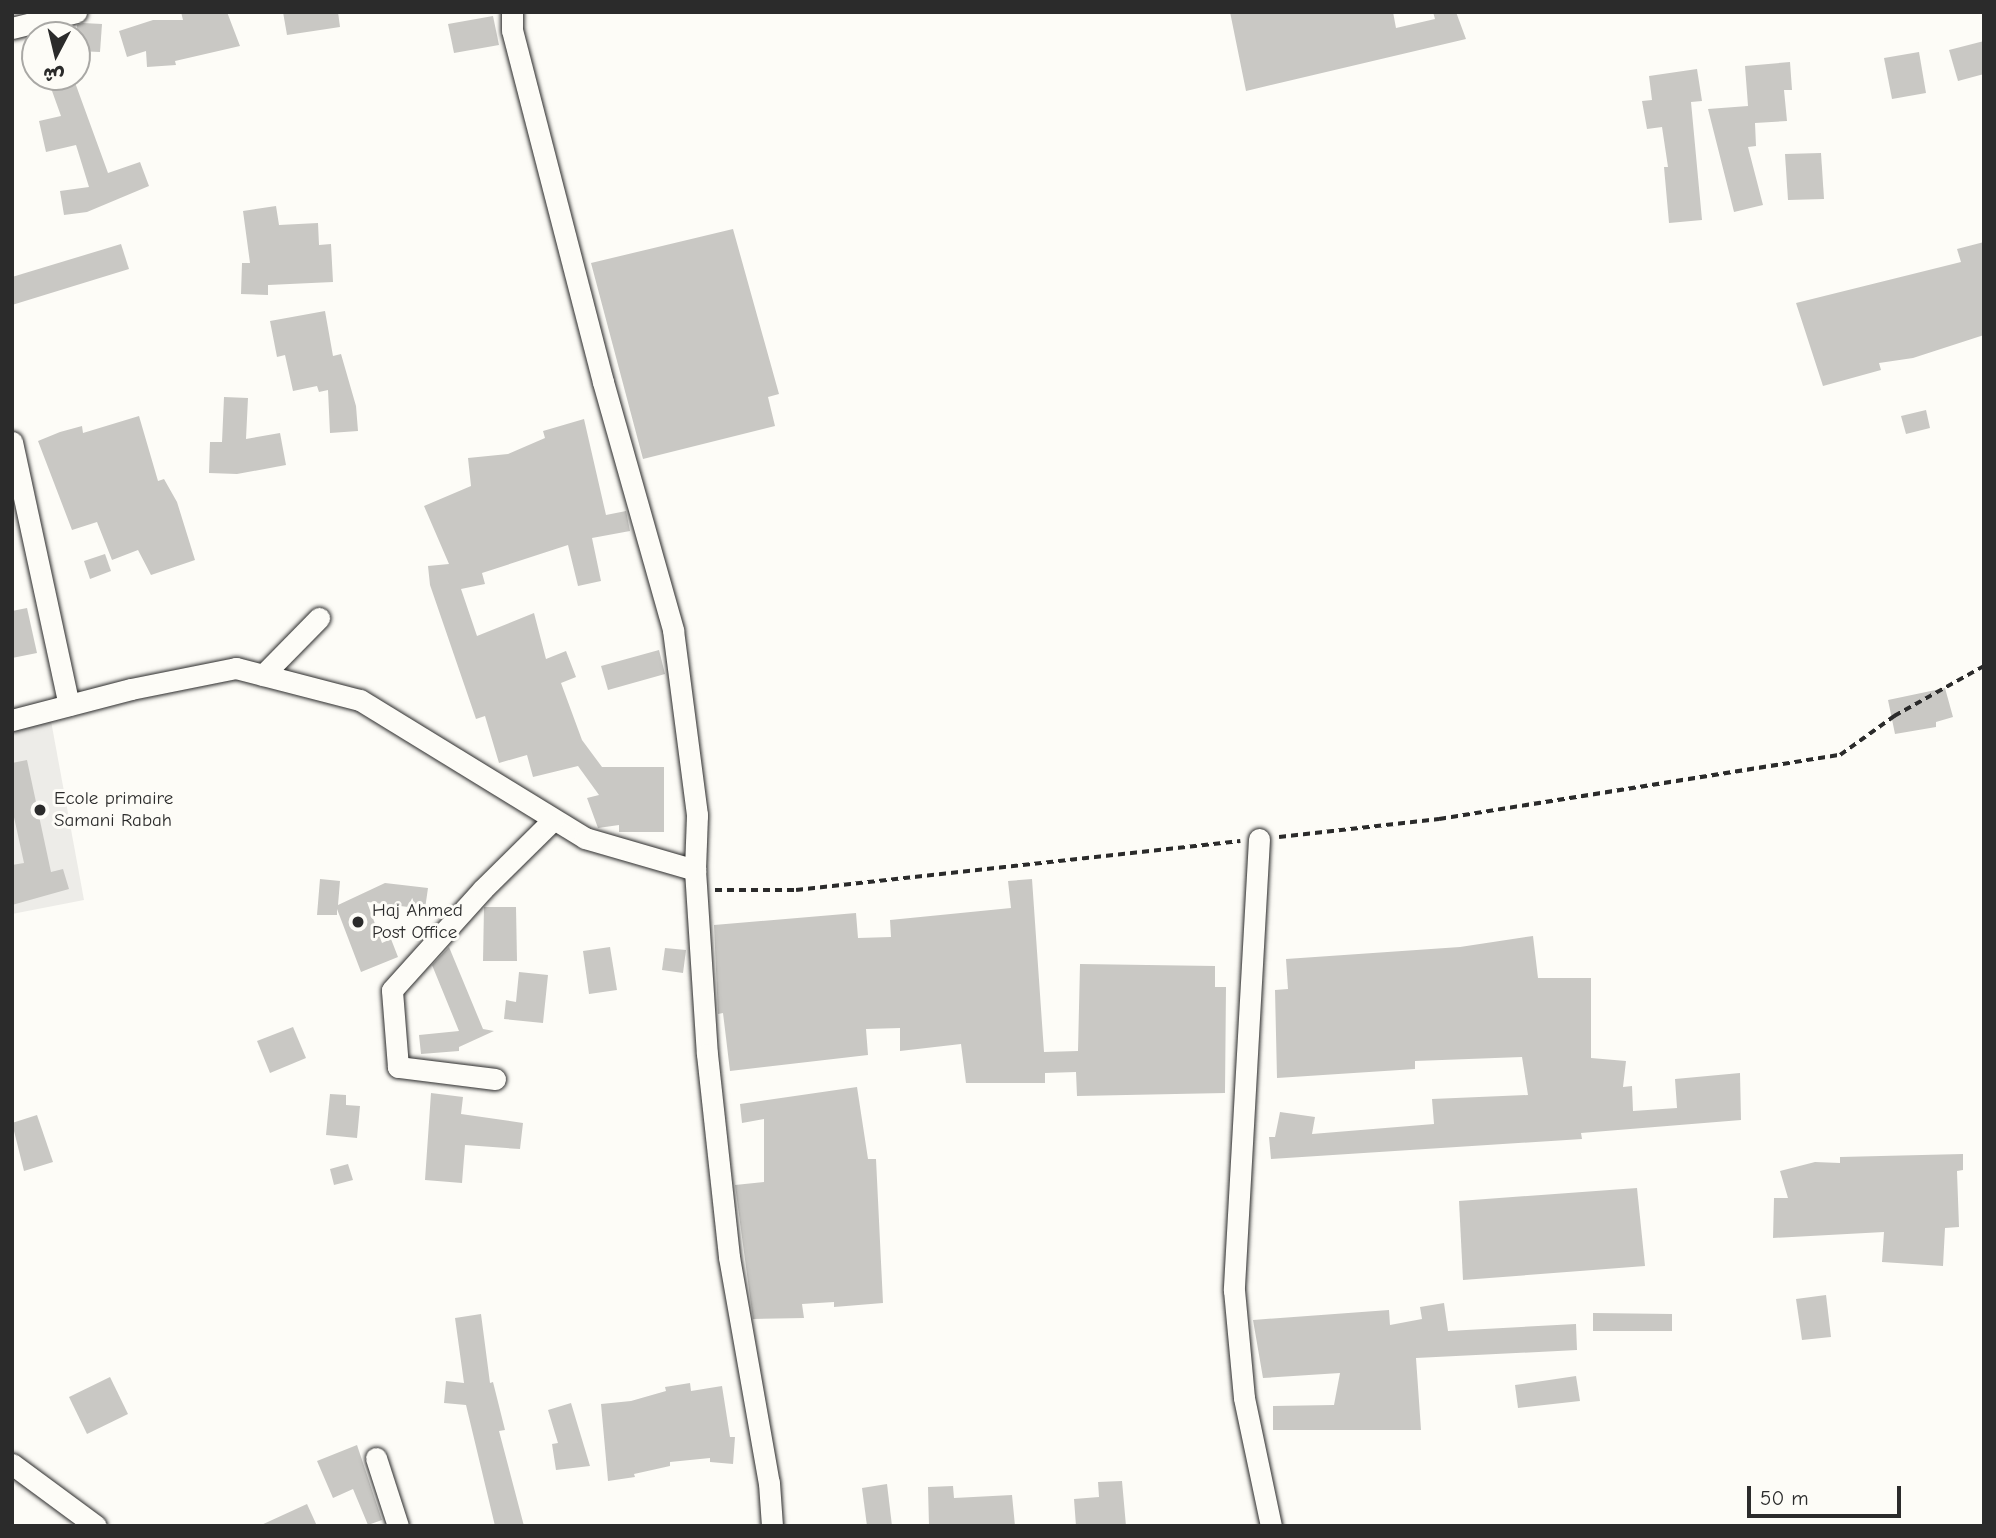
<!DOCTYPE html>
<meta charset="utf-8">
<style>
body{margin:0}
#map{position:relative;width:1996px;height:1538px;overflow:hidden;background:#fdfcf7;font-family:"Comic Neue","Playpen Sans Arabic",sans-serif}
div>[style]{position:absolute}
[style*='--x']{left:calc(var(--x)*1px);top:calc(var(--y)*1px);width:calc(var(--w)*1px);rotate:calc(var(--a)*1deg)}
.built>*{inset:0;background:#edece8}
.building>*{inset:0;background:#c9c8c4}
.path>*{height:3.5px;margin-top:-1.75px;transform-origin:0;background:repeating-linear-gradient(90deg,#2b2b2b 0 7px,transparent 0 12px)}
.roads{filter:drop-shadow(0 0 2px #2b2b2b) drop-shadow(0 0 2px #2b2b2b)}
.minor>*{height:21px;margin:-10.5px;padding:0 10.5px;transform-origin:10.5px;border-radius:10.5px;background:#fdfcf7}
.dots>*{width:19px;height:19px;translate:-50% -50%;box-sizing:border-box;border:4px solid #fdfcf7;border-radius:50%}
span{translate:-50% -50%;white-space:nowrap;text-align:center;line-height:1.15;-webkit-text-stroke:6px #fdfcf7;paint-order:stroke}
.poi-label{font-size:19px;color:#2b2b2b}
.left{translate:0 -50%;text-align:left}
.frame{position:absolute;inset:0;border:14px solid #2b2b2b;pointer-events:none}
.north{position:absolute;left:21px;top:21px;width:70px;height:70px;box-sizing:border-box;background:#fdfcf7;border:2px solid #a9a8a5;border-radius:50%;rotate:187deg;font-size:19px;font-weight:700;line-height:28px;text-align:center;color:#2b2b2b}
.north::after{content:'';display:block;margin:auto;width:24px;height:32px;background:#2b2b2b;clip-path:polygon(50% 0,100% 100%,50% 72%,0 100%)}
.scale{position:absolute;left:1747px;top:1486px;width:154px;height:32px;box-sizing:border-box;border:4px solid #2b2b2b;border-top:0;padding-left:9px;font-size:21px;line-height:24px;white-space:nowrap;color:#2b2b2b;-webkit-text-stroke:5px #fdfcf7;paint-order:stroke}
</style>
<div id="map">
<div class="built">
<i style="clip-path:polygon(49px 710px,84px 900px,12px 914px,12px 720px)"></i>
</div>
<div class="building">
<i style="clip-path:polygon(181px 12px,227px 12px,240px 46px,175px 61px,176px 65px,147px 67px,146px 51px,127px 57px,119px 31px,153px 20px,183px 20px)"></i>
<i style="clip-path:polygon(283px 12px,338px 12px,340px 27px,287px 35px)"></i>
<i style="clip-path:polygon(1230px 12px,1393px 12px,1396px 28px,1435px 19px,1433px 12px,1456px 12px,1466px 39px,1246px 91px)"></i>
<i style="clip-path:polygon(493px 16px,499px 45px,454px 53px,448px 24px)"></i>
<i style="clip-path:polygon(83px 23px,102px 24px,100px 52px,77px 51px,77px 25px)"></i>
<i style="clip-path:polygon(1984px 41px,1984px 74px,1958px 81px,1949px 50px)"></i>
<i style="clip-path:polygon(1919px 52px,1926px 93px,1892px 99px,1884px 58px)"></i>
<i style="clip-path:polygon(1790px 62px,1792px 90px,1784px 90px,1787px 121px,1755px 123px,1756px 146px,1748px 147px,1763px 205px,1734px 212px,1708px 109px,1748px 106px,1745px 66px)"></i>
<i style="clip-path:polygon(1697px 69px,1702px 101px,1691px 102px,1702px 220px,1669px 223px,1664px 167px,1668px 167px,1662px 127px,1647px 129px,1642px 101px,1652px 100px,1649px 76px)"></i>
<i style="clip-path:polygon(47px 77px,73px 77px,108px 173px,140px 162px,149px 186px,87px 212px,64px 215px,60px 191px,89px 187px,76px 145px,46px 152px,39px 121px,61px 116px)"></i>
<i style="clip-path:polygon(1821px 153px,1824px 199px,1788px 200px,1785px 154px)"></i>
<i style="clip-path:polygon(276px 206px,279px 225px,318px 223px,319px 245px,331px 244px,333px 282px,268px 285px,268px 295px,241px 294px,242px 263px,250px 263px,243px 211px)"></i>
<i style="clip-path:polygon(733px 229px,779px 394px,768px 397px,775px 426px,643px 459px,591px 263px)"></i>
<i style="clip-path:polygon(1984px 242px,1984px 335px,1913px 358px,1879px 363px,1881px 370px,1823px 386px,1796px 303px,1961px 262px,1957px 249px)"></i>
<i style="clip-path:polygon(121px 244px,129px 269px,12px 305px,12px 277px)"></i>
<i style="clip-path:polygon(325px 311px,333px 356px,341px 354px,356px 406px,358px 431px,330px 433px,328px 390px,319px 392px,317px 386px,293px 391px,285px 355px,277px 357px,270px 321px)"></i>
<i style="clip-path:polygon(224px 397px,248px 398px,246px 439px,280px 433px,286px 465px,237px 474px,209px 473px,210px 442px,222px 442px)"></i>
<i style="clip-path:polygon(1926px 410px,1930px 428px,1906px 434px,1901px 416px)"></i>
<i style="clip-path:polygon(139px 416px,158px 481px,164px 479px,177px 502px,195px 560px,151px 575px,138px 550px,112px 560px,97px 522px,72px 530px,38px 441px,60px 432px,82px 426px,83px 433px)"></i>
<i style="clip-path:polygon(584px 419px,606px 515px,626px 511px,630px 531px,592px 538px,601px 581px,578px 586px,568px 545px,482px 573px,485px 584px,461px 589px,477px 636px,534px 613px,546px 659px,566px 651px,576px 677px,561px 683px,582px 740px,602px 767px,664px 767px,664px 832px,619px 832px,619px 825px,598px 828px,587px 798px,599px 795px,578px 766px,533px 777px,527px 755px,499px 763px,485px 716px,476px 719px,430px 585px,428px 566px,449px 564px,424px 506px,471px 486px,468px 458px,508px 454px,545px 438px,543px 431px)"></i>
<i style="clip-path:polygon(105px 554px,111px 571px,90px 579px,84px 561px)"></i>
<i style="clip-path:polygon(27px 608px,37px 653px,12px 658px,12px 611px)"></i>
<i style="clip-path:polygon(659px 650px,665px 674px,608px 690px,601px 666px)"></i>
<i style="clip-path:polygon(1945px 688px,1953px 717px,1936px 722px,1936px 727px,1895px 734px,1888px 700px)"></i>
<i style="clip-path:polygon(27px 760px,51px 872px,63px 869px,69px 889px,12px 905px,12px 865px,24px 863px,12px 808px,12px 763px)"></i>
<i style="clip-path:polygon(320px 879px,340px 881px,338px 905px,385px 883px,428px 888px,425px 909px,367px 902px,382px 943px,391px 939px,398px 957px,361px 972px,337px 909px,337px 915px,317px 915px)"></i>
<i style="clip-path:polygon(1032px 879px,1044px 1052px,1078px 1051px,1080px 964px,1215px 966px,1215px 987px,1226px 987px,1225px 1093px,1077px 1096px,1076px 1072px,1045px 1073px,1045px 1083px,966px 1083px,961px 1044px,900px 1051px,900px 1028px,866px 1029px,868px 1055px,730px 1071px,723px 1013px,718px 1014px,714px 925px,856px 913px,858px 938px,891px 937px,890px 920px,1011px 908px,1008px 881px)"></i>
<i style="clip-path:polygon(484px 907px,516px 907px,517px 961px,483px 961px)"></i>
<i style="clip-path:polygon(1533px 936px,1538px 978px,1591px 978px,1591px 1058px,1626px 1061px,1623px 1087px,1632px 1086px,1633px 1111px,1677px 1108px,1675px 1079px,1740px 1073px,1741px 1120px,1581px 1133px,1582px 1139px,1271px 1159px,1269px 1137px,1275px 1137px,1280px 1112px,1315px 1117px,1312px 1134px,1434px 1124px,1432px 1099px,1528px 1095px,1522px 1057px,1415px 1061px,1415px 1069px,1277px 1078px,1275px 990px,1288px 989px,1286px 959px,1460px 947px)"></i>
<i style="clip-path:polygon(449px 947px,483px 1029px,494px 1031px,459px 1047px,459px 1051px,421px 1054px,419px 1035px,459px 1031px,432px 965px)"></i>
<i style="clip-path:polygon(610px 947px,617px 990px,589px 994px,583px 951px)"></i>
<i style="clip-path:polygon(665px 948px,686px 950px,683px 973px,662px 970px)"></i>
<i style="clip-path:polygon(519px 972px,548px 975px,543px 1023px,504px 1019px,506px 1000px,516px 1002px)"></i>
<i style="clip-path:polygon(293px 1027px,306px 1058px,270px 1073px,257px 1041px)"></i>
<i style="clip-path:polygon(857px 1087px,868px 1159px,876px 1159px,883px 1303px,834px 1307px,834px 1302px,802px 1304px,804px 1318px,753px 1319px,735px 1185px,764px 1182px,764px 1119px,742px 1123px,740px 1104px)"></i>
<i style="clip-path:polygon(431px 1093px,463px 1097px,461px 1114px,523px 1123px,520px 1149px,465px 1145px,462px 1183px,425px 1180px)"></i>
<i style="clip-path:polygon(330px 1094px,346px 1095px,346px 1105px,360px 1106px,357px 1138px,326px 1135px)"></i>
<i style="clip-path:polygon(37px 1115px,53px 1162px,24px 1171px,12px 1123px)"></i>
<i style="clip-path:polygon(1963px 1154px,1963px 1170px,1957px 1171px,1959px 1227px,1945px 1228px,1943px 1266px,1882px 1262px,1884px 1232px,1773px 1238px,1774px 1198px,1788px 1198px,1780px 1171px,1815px 1162px,1840px 1163px,1840px 1157px)"></i>
<i style="clip-path:polygon(348px 1164px,353px 1180px,334px 1185px,330px 1169px)"></i>
<i style="clip-path:polygon(1637px 1188px,1645px 1266px,1463px 1280px,1459px 1201px)"></i>
<i style="clip-path:polygon(1826px 1295px,1831px 1337px,1802px 1340px,1796px 1299px)"></i>
<i style="clip-path:polygon(1444px 1303px,1448px 1331px,1576px 1324px,1577px 1350px,1416px 1358px,1421px 1430px,1273px 1430px,1273px 1406px,1334px 1405px,1340px 1373px,1263px 1378px,1253px 1320px,1389px 1310px,1390px 1325px,1422px 1319px,1420px 1307px)"></i>
<i style="clip-path:polygon(1593px 1313px,1672px 1314px,1672px 1331px,1593px 1331px)"></i>
<i style="clip-path:polygon(481px 1314px,490px 1383px,493px 1382px,505px 1430px,499px 1431px,524px 1526px,495px 1526px,466px 1405px,444px 1403px,446px 1381px,464px 1383px,455px 1318px)"></i>
<i style="clip-path:polygon(1576px 1376px,1580px 1401px,1518px 1408px,1515px 1385px)"></i>
<i style="clip-path:polygon(110px 1377px,128px 1414px,87px 1434px,69px 1397px)"></i>
<i style="clip-path:polygon(690px 1383px,691px 1391px,722px 1386px,730px 1437px,735px 1437px,733px 1464px,710px 1462px,710px 1458px,670px 1462px,670px 1466px,634px 1474px,635px 1477px,608px 1481px,601px 1404px,631px 1401px,666px 1391px,665px 1387px)"></i>
<i style="clip-path:polygon(571px 1403px,590px 1466px,556px 1470px,552px 1444px,558px 1443px,548px 1410px)"></i>
<i style="clip-path:polygon(357px 1445px,382px 1520px,368px 1525px,353px 1489px,333px 1498px,317px 1461px)"></i>
<i style="clip-path:polygon(1122px 1481px,1126px 1526px,1076px 1526px,1074px 1499px,1099px 1497px,1098px 1482px)"></i>
<i style="clip-path:polygon(887px 1484px,892px 1526px,867px 1526px,862px 1488px)"></i>
<i style="clip-path:polygon(953px 1486px,954px 1498px,1012px 1495px,1015px 1526px,929px 1526px,928px 1487px)"></i>
<i style="clip-path:polygon(307px 1504px,317px 1526px,259px 1526px)"></i>
</div>
<div class="path">
<i style="--x:1279;--y:837;--w:161;--a:-6.4"></i>
<i style="--x:1439;--y:819;--w:406;--a:-9.1"></i>
<i style="--x:1840;--y:755;--w:67;--a:-35.8"></i>
<i style="--x:1894;--y:716;--w:103;--a:-29.1"></i>
<i style="--x:715;--y:890;--w:81;--a:0"></i>
<i style="--x:796;--y:890;--w:447;--a:-6.3"></i>
</div>
<div class="roads">
<div class="minor">
<i style="--x:512;--y:12;--w:18;--a:90"></i>
<i style="--x:512;--y:30;--w:364;--a:75.5"></i>
<i style="--x:603;--y:382;--w:258;--a:74.2"></i>
<i style="--x:673;--y:630;--w:187;--a:82.6"></i>
<i style="--x:697;--y:815;--w:55;--a:92.1"></i>
<i style="--x:695;--y:870;--w:184;--a:86.3"></i>
<i style="--x:707;--y:1054;--w:204;--a:83.8"></i>
<i style="--x:729;--y:1257;--w:230;--a:80"></i>
<i style="--x:769;--y:1483;--w:43;--a:86"></i>
<i style="--x:12;--y:28;--w:66;--a:-14"></i>
<i style="--x:12;--y:442;--w:269;--a:77.8"></i>
<i style="--x:263;--y:675;--w:80;--a:-45.5"></i>
<i style="--x:12;--y:720;--w:123;--a:-14.6"></i>
<i style="--x:131;--y:689;--w:107;--a:-11.3"></i>
<i style="--x:236;--y:668;--w:128;--a:14.5"></i>
<i style="--x:360;--y:700;--w:264;--a:31.5"></i>
<i style="--x:585;--y:838;--w:115;--a:16.2"></i>
<i style="--x:1259;--y:839;--w:452;--a:93.2"></i>
<i style="--x:1234;--y:1290;--w:108;--a:84.7"></i>
<i style="--x:1244;--y:1398;--w:131;--a:78.1"></i>
<i style="--x:495;--y:1079;--w:98;--a:-172.9"></i>
<i style="--x:398;--y:1067;--w:77;--a:-94.5"></i>
<i style="--x:392;--y:990;--w:136;--a:-48"></i>
<i style="--x:483;--y:889;--w:98;--a:-44.6"></i>
<i style="--x:376;--y:1458;--w:71;--a:72.1"></i>
<i style="--x:12;--y:1464;--w:104;--a:36.4"></i>
</div>
</div>
<div class="dots">
<i style="left:40px;top:810px;background:#2b2b2b"></i>
<i style="left:358px;top:922px;background:#2b2b2b"></i>
</div>
<div class="poi-label">
<span class="left" style="left:54px;top:810px">Ecole primaire<br>Samani Rabah</span>
<span class="left" style="left:372px;top:922px">Haj Ahmed<br>Post Office</span>
</div>
<div class="frame"></div>
<div class="north">ش</div>
<div class="scale">50 m</div>
</div>
